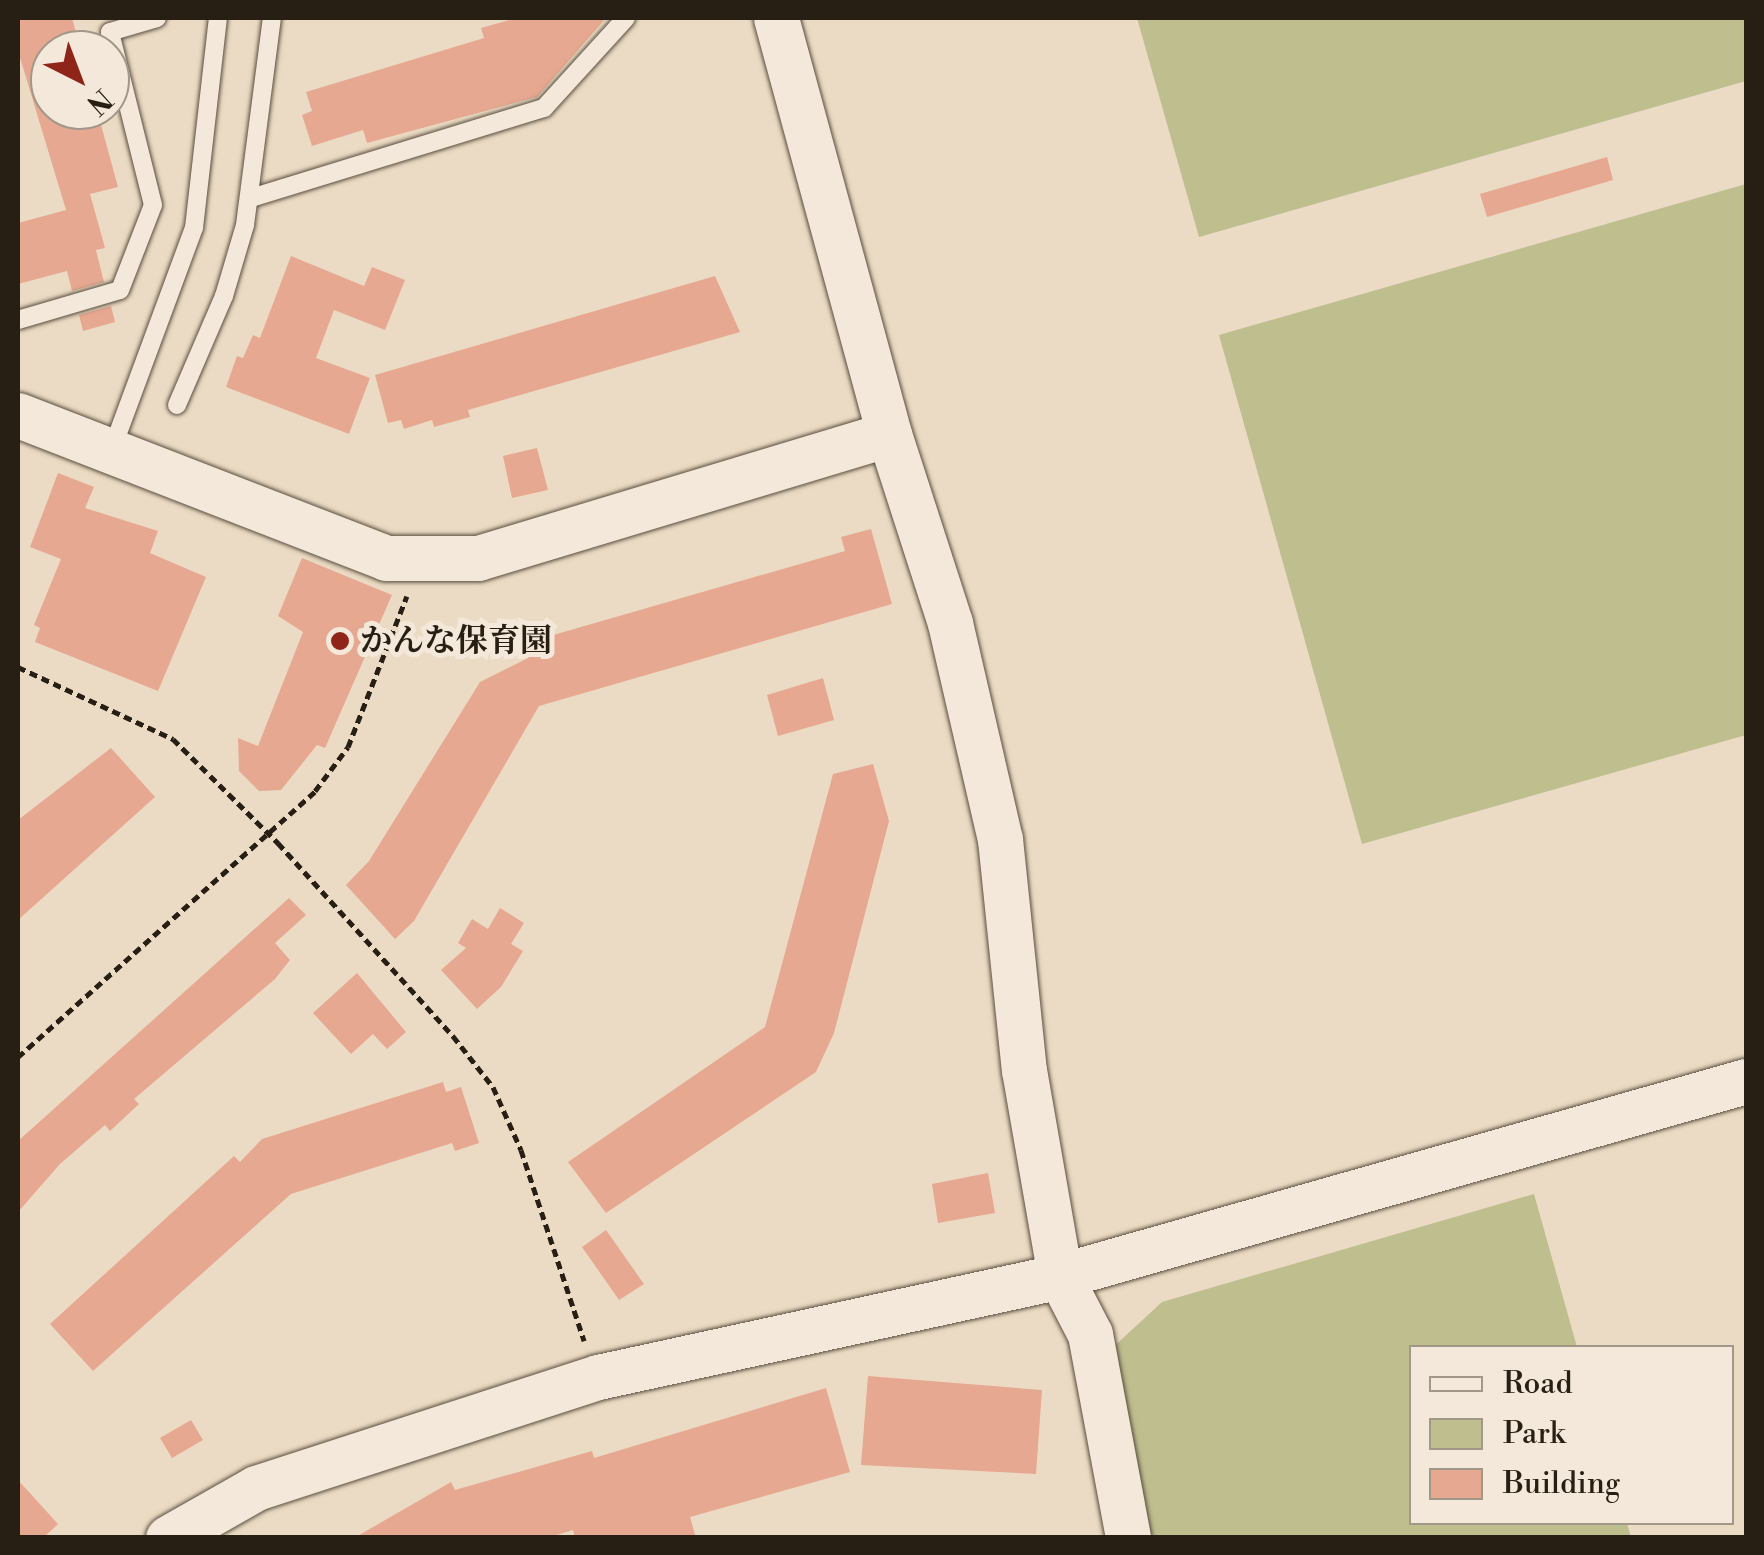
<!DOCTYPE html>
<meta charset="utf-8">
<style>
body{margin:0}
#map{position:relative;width:1764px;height:1555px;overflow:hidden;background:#ecdbc4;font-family:"Libre Bodoni","Noto Serif JP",serif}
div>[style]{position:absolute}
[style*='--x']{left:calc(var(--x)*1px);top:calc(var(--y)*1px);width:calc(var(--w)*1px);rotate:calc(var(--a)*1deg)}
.green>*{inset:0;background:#bfbe8f}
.building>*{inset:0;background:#e6a891}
.path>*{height:5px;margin-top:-2.5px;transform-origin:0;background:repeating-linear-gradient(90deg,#271f13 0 8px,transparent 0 13px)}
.roads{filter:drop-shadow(0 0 2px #584e3f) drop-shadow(0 0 2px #584e3f)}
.lane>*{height:18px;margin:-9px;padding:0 9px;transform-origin:9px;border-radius:9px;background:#f3e8d9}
.secondary>*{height:45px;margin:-22.5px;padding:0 22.5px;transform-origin:22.5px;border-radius:22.5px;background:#f3e8d9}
.dots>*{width:28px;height:28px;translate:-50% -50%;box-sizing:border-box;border:5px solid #f3e8d9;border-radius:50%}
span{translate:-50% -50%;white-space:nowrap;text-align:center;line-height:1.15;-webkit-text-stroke:10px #f3e8d9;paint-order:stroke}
.poi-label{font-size:32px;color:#271f13;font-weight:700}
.left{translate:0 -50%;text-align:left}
.frame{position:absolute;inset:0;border:20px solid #271f13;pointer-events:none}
.legend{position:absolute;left:1409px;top:1345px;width:325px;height:180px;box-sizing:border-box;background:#f3e8d9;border:2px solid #a1988a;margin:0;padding:12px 18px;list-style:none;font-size:30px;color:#271f13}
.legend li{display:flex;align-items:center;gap:20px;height:50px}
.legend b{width:50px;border:2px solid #a1988a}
.north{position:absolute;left:30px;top:30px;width:100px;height:100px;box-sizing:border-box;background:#f3e8d9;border:2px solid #a1988a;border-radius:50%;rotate:138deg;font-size:28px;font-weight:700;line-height:40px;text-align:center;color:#271f13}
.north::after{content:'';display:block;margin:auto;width:35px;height:45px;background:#8f2418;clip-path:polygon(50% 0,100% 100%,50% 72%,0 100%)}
</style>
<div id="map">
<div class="green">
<i style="clip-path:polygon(1137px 18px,1746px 18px,1746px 81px,1199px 237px)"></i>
<i style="clip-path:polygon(1746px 184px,1746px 735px,1362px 844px,1219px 335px)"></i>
<i style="clip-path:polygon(1534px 1194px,1577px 1347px,1412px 1348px,1412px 1522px,1627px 1523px,1631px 1537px,1152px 1537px,1110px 1350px,1162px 1302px)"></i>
</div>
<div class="building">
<i style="clip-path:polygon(18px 18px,72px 18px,81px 50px,50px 50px,50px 110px,97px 110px,118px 187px,90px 194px,105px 248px,96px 250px,104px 282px,72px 291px,67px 271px,18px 284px,18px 223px,66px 210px,18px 51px)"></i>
<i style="clip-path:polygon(516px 18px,606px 18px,537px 97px,367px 143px,363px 130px,312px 146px,302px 115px,312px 111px,306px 92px,484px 38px,481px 28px)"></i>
<i style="clip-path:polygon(1607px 157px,1613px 180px,1487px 217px,1480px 194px)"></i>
<i style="clip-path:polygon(291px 256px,364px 286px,372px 267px,405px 280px,385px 330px,334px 310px,316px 358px,370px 378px,349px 434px,226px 387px,237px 356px,243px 358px,253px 335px,260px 338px)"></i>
<i style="clip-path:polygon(715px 276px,740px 332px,468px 410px,470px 417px,434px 427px,432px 420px,404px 429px,401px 420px,388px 423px,375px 375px)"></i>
<i style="clip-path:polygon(111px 306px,115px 322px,83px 331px,79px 315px)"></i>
<i style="clip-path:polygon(537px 448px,548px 490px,512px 498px,503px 456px)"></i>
<i style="clip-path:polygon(58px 473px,94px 487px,85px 508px,158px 531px,150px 553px,206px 577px,158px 691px,35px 642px,40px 628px,34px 625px,61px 559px,30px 547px)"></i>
<i style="clip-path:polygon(871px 529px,892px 604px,539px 706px,414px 921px,395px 939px,346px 885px,369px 861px,480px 682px,526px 659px,522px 644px,845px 551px,841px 537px)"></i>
<i style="clip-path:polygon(302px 558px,392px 595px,325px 748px,317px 745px,281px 790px,259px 791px,239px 771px,238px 738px,258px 746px,303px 632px,278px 616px)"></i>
<i style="clip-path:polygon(823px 678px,834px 720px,778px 736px,767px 695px)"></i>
<i style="clip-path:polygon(111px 748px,155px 797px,18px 920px,18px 820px)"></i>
<i style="clip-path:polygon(873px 764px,889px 821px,834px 1033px,816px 1072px,606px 1213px,568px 1162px,765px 1027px,833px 774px)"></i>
<i style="clip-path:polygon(289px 898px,306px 915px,275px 943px,290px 960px,275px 979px,134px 1099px,139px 1104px,110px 1131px,105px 1125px,60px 1164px,18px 1212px,18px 1141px)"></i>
<i style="clip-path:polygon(500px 908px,524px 923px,511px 944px,523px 951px,501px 987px,477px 1009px,441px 970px,466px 948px,458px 943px,472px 919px,488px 929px)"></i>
<i style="clip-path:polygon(357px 973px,406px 1032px,387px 1049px,373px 1034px,351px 1054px,313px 1013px)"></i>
<i style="clip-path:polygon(443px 1082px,446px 1092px,461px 1087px,479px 1143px,455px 1151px,452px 1143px,291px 1194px,93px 1371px,50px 1324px,234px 1156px,240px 1162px,262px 1139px)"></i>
<i style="clip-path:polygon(988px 1173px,995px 1213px,938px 1223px,932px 1184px)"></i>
<i style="clip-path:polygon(606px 1230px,644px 1284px,619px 1300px,582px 1247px)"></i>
<i style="clip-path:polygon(868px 1376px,1042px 1390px,1036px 1474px,861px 1465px)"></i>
<i style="clip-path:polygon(826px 1388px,850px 1472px,690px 1517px,696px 1538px,575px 1538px,573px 1530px,547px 1538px,354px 1538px,451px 1482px,455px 1490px,592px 1451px,594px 1458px)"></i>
<i style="clip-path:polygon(191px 1420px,203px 1440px,172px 1458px,160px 1438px)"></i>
<i style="clip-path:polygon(18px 1480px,58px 1524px,43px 1538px,18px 1538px)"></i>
</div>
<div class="path">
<i style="--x:18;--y:667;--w:171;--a:24.9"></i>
<i style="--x:173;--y:739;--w:148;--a:44.7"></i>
<i style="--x:278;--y:843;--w:261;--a:47.8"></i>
<i style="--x:453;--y:1036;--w:65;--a:51.9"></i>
<i style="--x:493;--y:1087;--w:69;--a:66"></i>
<i style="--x:521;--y:1150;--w:201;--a:71.7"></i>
<i style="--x:18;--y:1057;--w:399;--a:-41.8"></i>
<i style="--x:315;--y:791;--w:55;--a:-53.1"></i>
<i style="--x:348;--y:747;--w:162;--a:-68.7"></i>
</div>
<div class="roads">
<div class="lane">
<i style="--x:251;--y:198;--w:307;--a:-17.1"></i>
<i style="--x:544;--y:108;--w:122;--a:-47.7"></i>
<i style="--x:18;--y:320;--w:106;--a:-16.4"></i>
<i style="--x:120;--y:290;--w:91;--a:-68.8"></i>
<i style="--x:153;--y:205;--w:178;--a:-104"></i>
<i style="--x:110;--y:32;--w:49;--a:-16.6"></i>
<i style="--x:177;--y:405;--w:119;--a:-66.7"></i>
<i style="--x:224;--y:296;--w:74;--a:-73.5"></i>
<i style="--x:245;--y:225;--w:209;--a:-82.6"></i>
<i style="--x:111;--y:452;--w:239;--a:-69.7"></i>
<i style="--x:194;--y:228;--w:211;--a:-83.5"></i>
</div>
<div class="secondary">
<i style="--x:776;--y:18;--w:431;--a:74.8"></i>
<i style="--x:889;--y:434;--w:199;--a:72.1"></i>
<i style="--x:950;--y:623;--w:222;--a:77"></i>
<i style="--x:1000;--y:839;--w:232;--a:84.1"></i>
<i style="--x:1024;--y:1070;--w:209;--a:80.1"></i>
<i style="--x:1060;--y:1276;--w:65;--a:62.7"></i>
<i style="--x:1090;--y:1334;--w:208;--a:79.4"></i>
<i style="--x:18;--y:415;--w:395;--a:21.2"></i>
<i style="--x:386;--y:558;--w:92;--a:0"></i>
<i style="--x:478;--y:558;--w:429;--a:-16.8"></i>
<i style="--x:168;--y:1538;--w:101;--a:-29.6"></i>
<i style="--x:256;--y:1488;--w:360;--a:-18"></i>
<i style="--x:598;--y:1377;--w:473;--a:-12.3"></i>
<i style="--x:1060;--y:1276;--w:713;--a:-15.87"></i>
</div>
</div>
<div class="dots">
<i style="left:340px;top:641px;background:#8f2418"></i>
</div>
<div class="poi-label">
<span class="left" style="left:360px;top:641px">かんな保育園</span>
</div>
<div class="frame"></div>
<ul class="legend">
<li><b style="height:12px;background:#f3e8d9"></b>Road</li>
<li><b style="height:28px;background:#bfbe8f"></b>Park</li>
<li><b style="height:28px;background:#e6a891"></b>Building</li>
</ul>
<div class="north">N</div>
</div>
